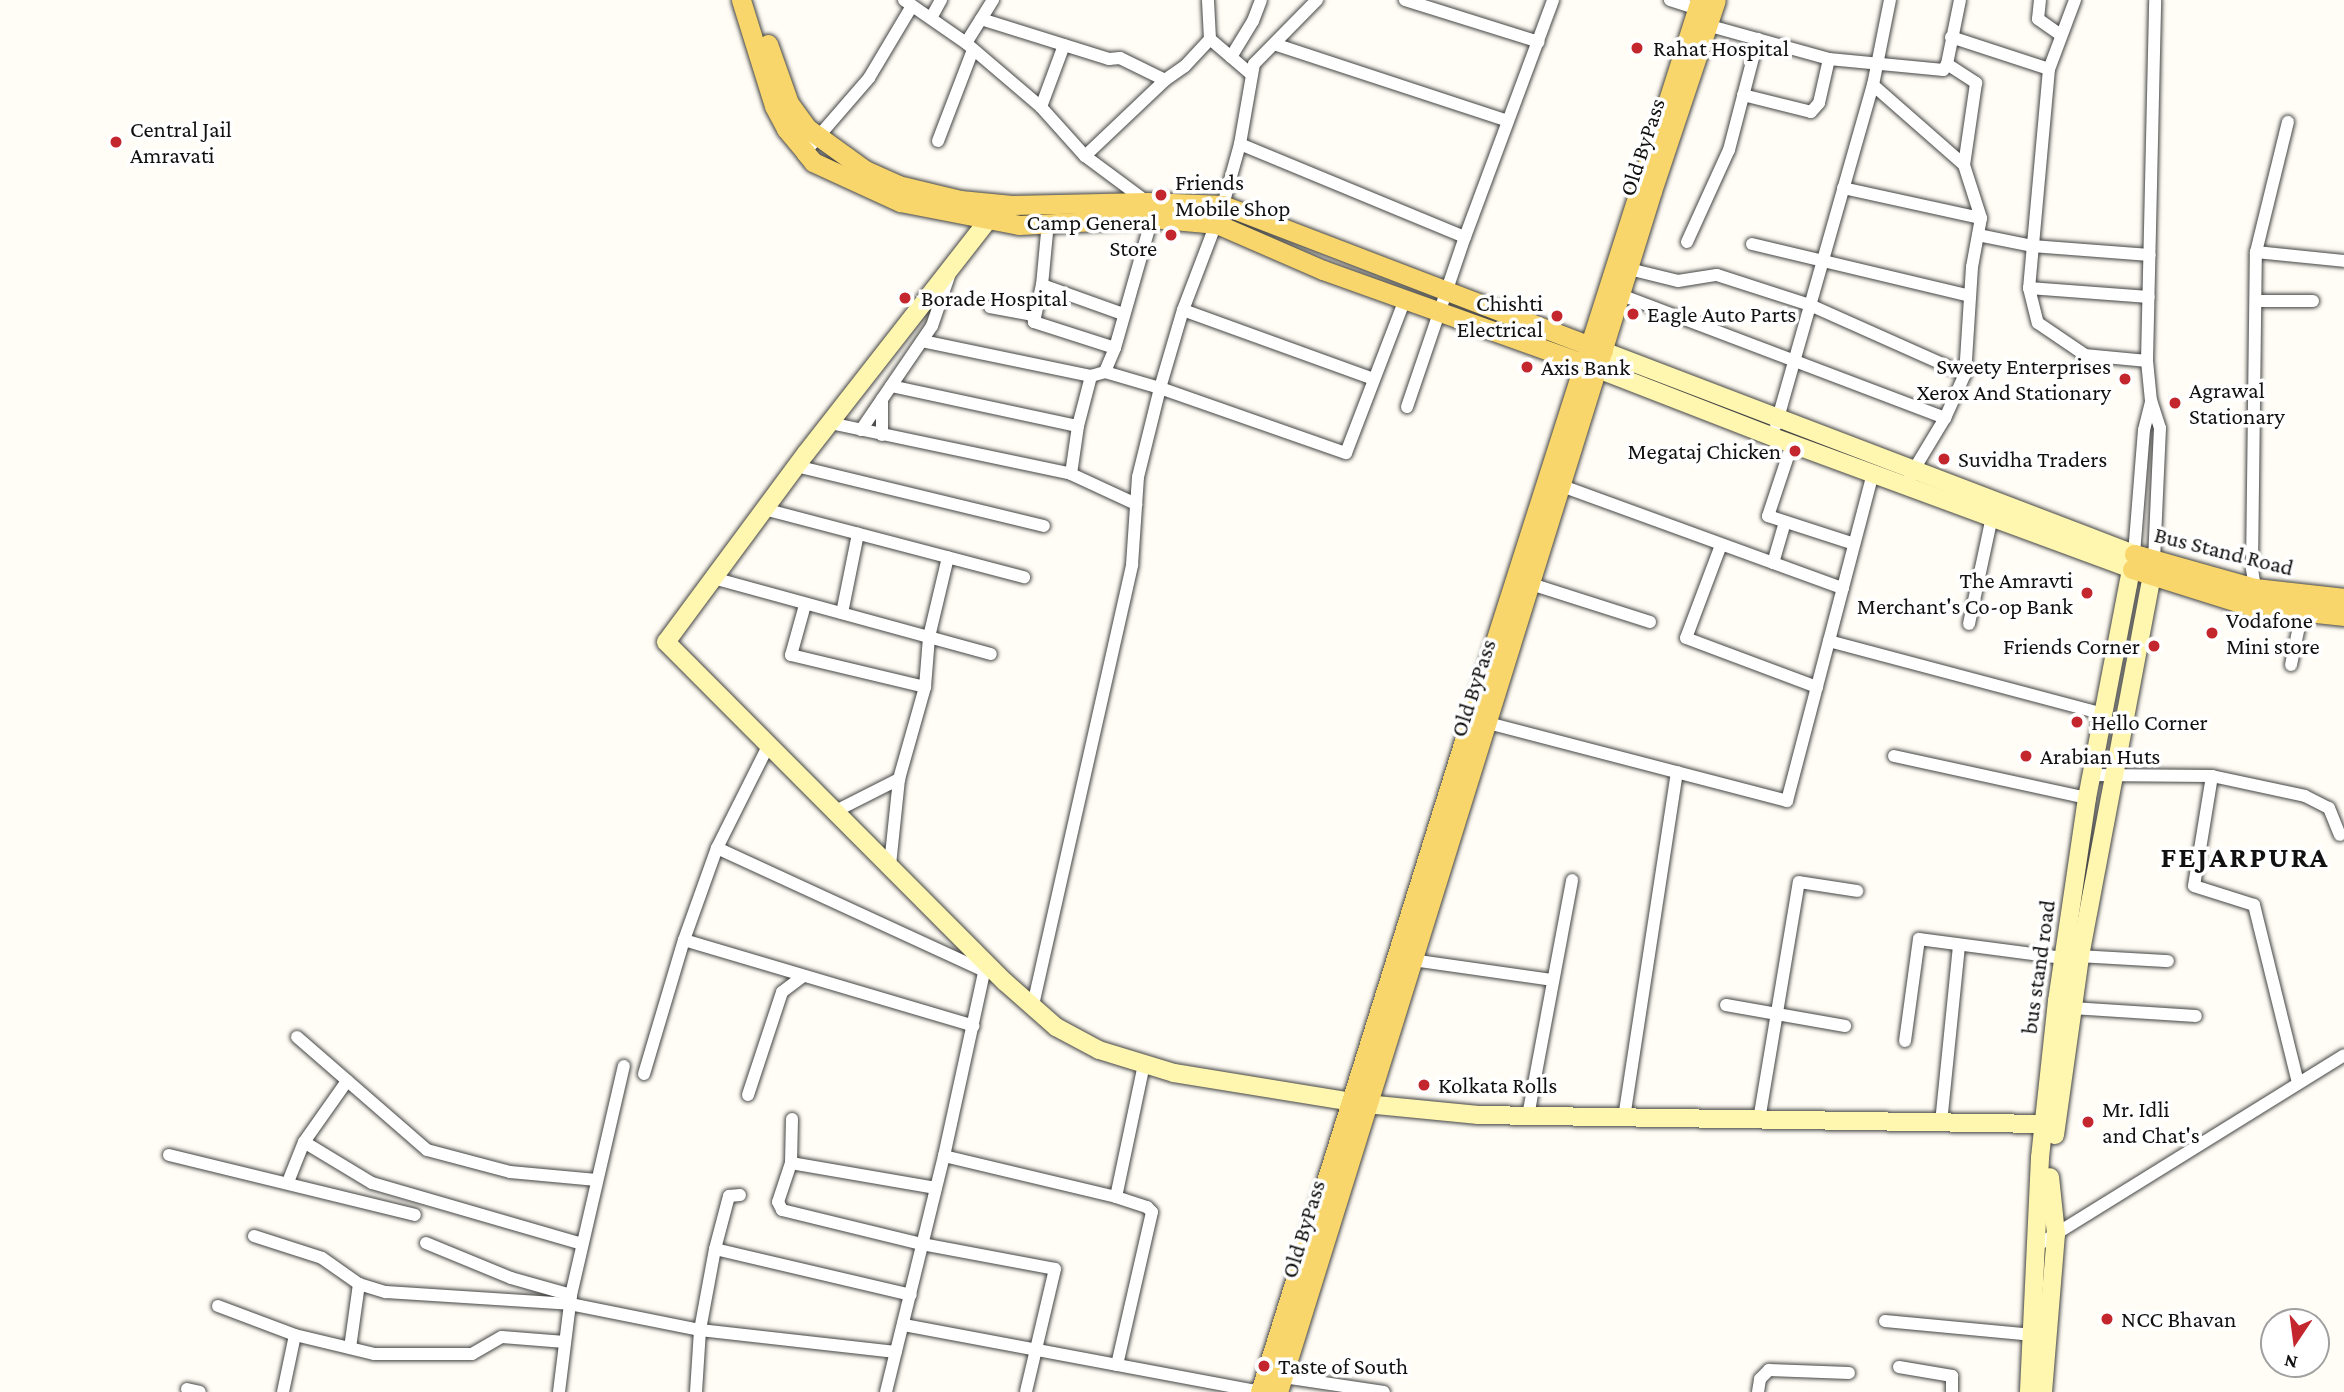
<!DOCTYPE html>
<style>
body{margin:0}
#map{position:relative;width:2344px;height:1392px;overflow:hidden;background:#fffdf5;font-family:"Crimson Pro",serif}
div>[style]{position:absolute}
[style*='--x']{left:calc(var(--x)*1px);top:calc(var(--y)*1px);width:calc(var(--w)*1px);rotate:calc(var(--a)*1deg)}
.roads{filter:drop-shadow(0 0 2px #444) drop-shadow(0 0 2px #444)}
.street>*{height:12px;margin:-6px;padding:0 6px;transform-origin:6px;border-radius:6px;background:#fff}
.secondary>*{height:18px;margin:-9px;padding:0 9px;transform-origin:9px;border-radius:9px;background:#fff6b0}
.primary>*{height:19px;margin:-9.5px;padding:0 9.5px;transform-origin:9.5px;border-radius:9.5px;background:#f9d66b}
.dots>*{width:19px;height:19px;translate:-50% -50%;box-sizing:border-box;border:4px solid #fff;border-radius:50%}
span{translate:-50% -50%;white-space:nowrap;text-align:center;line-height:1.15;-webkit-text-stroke:7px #fff;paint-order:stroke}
.poi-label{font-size:23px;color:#111}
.left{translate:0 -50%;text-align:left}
.right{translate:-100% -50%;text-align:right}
.street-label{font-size:23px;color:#111}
.district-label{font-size:30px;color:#111;font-weight:700;letter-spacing:2px}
.north{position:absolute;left:2260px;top:1308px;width:70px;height:70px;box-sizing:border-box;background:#fff;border:2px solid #a0a0a0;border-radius:50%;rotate:193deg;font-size:19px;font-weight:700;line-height:28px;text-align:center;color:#111}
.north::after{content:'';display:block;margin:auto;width:24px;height:32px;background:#c4262e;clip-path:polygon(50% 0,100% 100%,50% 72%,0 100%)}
</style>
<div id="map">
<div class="roads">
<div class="street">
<i style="--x:904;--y:0;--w:75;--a:34.7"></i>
<i style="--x:966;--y:43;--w:99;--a:40.5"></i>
<i style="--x:1041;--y:107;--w:66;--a:48.1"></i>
<i style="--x:1085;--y:156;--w:77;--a:36.6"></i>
<i style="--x:1147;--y:202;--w:17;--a:73"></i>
<i style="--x:1152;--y:218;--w:135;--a:105.9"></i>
<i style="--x:1115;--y:348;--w:26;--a:113"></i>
<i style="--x:1405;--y:0;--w:140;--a:17.4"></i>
<i style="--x:1670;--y:0;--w:28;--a:18"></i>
<i style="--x:2040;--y:0;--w:19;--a:96"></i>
<i style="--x:2038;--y:19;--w:28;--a:35"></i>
<i style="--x:2075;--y:0;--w:74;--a:110.6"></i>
<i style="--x:2049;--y:69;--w:220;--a:95.2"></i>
<i style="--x:2029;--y:288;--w:36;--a:76"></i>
<i style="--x:2038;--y:323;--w:57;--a:34.2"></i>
<i style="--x:2085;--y:355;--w:62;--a:5.5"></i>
<i style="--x:931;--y:18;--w:21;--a:-61"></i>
<i style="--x:981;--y:19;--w:134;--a:17.4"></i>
<i style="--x:1109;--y:59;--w:11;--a:-5"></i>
<i style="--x:1120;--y:58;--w:50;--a:26.1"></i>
<i style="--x:1703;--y:24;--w:131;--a:15.5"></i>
<i style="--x:1829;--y:59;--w:115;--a:5.5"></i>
<i style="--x:1943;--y:70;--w:7;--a:-56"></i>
<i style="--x:1947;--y:64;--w:65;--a:-78.5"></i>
<i style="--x:1951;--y:37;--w:103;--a:18.1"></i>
<i style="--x:1210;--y:39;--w:55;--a:40.6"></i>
<i style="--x:966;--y:43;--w:51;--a:-57.9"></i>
<i style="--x:1274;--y:44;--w:246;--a:18.2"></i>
<i style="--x:1231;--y:57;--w:42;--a:-58.6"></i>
<i style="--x:1253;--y:21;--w:22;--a:-69"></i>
<i style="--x:1947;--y:64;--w:35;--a:33"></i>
<i style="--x:1976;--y:83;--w:83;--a:98.3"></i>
<i style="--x:1873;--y:85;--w:121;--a:41.3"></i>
<i style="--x:1964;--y:165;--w:56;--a:72.2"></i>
<i style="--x:1981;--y:218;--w:50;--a:100.4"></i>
<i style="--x:1972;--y:267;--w:107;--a:93.7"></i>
<i style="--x:1965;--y:374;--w:48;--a:114.4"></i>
<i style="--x:1945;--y:418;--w:68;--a:121.1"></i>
<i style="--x:1743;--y:95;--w:70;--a:14"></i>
<i style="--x:1811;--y:112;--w:12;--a:-48"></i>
<i style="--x:1819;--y:103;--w:45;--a:-77.2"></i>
<i style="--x:1041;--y:107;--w:66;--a:-69.6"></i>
<i style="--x:938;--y:141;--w:97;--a:-69"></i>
<i style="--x:1240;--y:144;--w:243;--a:22.5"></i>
<i style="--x:805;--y:152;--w:98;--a:-49.1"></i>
<i style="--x:869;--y:78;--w:84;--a:-59.2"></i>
<i style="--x:1085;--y:156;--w:110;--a:-43.5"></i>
<i style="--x:1165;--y:80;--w:24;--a:-35"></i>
<i style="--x:1185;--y:66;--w:37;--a:-47"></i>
<i style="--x:1210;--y:39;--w:39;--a:-93"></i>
<i style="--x:1843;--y:188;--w:141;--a:12.3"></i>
<i style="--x:1048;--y:222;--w:63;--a:95.4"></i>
<i style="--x:1042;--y:285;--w:86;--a:19.7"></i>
<i style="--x:1978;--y:235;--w:55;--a:11.5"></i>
<i style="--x:2032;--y:246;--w:118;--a:4.4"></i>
<i style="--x:1687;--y:242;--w:101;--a:-65.5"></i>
<i style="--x:1729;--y:150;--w:115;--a:-75.4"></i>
<i style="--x:1752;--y:244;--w:224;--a:13.4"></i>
<i style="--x:2256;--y:252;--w:88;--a:5.8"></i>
<i style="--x:1629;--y:269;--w:50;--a:13.8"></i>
<i style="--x:1678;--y:281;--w:39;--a:-9"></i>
<i style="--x:1717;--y:275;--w:98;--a:17.9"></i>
<i style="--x:1810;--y:305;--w:170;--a:24"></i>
<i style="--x:2029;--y:288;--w:120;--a:4.3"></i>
<i style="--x:1621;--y:295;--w:347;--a:20.8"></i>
<i style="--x:2256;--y:301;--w:57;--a:0"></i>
<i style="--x:990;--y:307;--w:44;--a:10.5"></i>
<i style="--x:1033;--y:315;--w:7;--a:82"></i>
<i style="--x:1034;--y:322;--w:85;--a:17.8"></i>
<i style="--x:1183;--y:310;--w:203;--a:19.9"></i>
<i style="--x:1034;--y:322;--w:38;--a:-78"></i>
<i style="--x:922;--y:341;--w:173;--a:11.7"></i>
<i style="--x:1091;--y:376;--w:15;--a:-16"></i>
<i style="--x:1105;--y:372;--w:57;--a:16.2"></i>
<i style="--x:1160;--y:388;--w:197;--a:19.3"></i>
<i style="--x:1346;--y:453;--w:165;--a:-69"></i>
<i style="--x:891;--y:386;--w:191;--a:12.1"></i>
<i style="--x:1407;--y:407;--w:180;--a:-71.2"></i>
<i style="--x:1465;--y:237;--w:253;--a:-69.6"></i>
<i style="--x:830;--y:423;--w:246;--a:11.9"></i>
<i style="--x:1071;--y:474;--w:72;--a:24.8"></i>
<i style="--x:1776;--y:425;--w:354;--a:-74.1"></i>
<i style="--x:1873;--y:85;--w:87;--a:-78.7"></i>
<i style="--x:861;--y:430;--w:126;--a:-55.7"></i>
<i style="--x:932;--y:326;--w:53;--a:-71.2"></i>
<i style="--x:882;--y:435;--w:36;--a:-90"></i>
<i style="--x:1792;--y:444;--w:76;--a:108.4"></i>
<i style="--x:1768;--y:516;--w:90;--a:18"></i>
<i style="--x:796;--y:466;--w:255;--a:13.6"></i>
<i style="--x:1071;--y:474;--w:49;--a:-81.7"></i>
<i style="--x:1078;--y:426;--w:52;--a:-75.4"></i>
<i style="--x:1562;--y:486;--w:299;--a:20"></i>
<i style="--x:764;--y:509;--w:269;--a:14.7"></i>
<i style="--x:1721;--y:545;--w:99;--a:110.6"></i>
<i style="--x:1686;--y:638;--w:140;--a:20.5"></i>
<i style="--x:2134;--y:554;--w:124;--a:-85.4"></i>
<i style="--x:2144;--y:430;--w:30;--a:-76"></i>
<i style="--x:2154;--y:560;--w:132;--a:-87.4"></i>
<i style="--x:2160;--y:428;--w:28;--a:-108"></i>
<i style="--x:2151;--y:401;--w:40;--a:-95.7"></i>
<i style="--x:2147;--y:361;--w:361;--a:-88.7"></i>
<i style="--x:1773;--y:563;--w:43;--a:-73.7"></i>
<i style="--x:713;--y:578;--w:288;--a:15.3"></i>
<i style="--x:1531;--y:584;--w:125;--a:17.7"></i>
<i style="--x:2255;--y:588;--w:20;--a:-99"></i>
<i style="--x:2252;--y:568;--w:316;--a:-89.3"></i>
<i style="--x:2256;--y:252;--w:134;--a:-76.2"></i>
<i style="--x:805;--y:605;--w:52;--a:105.6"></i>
<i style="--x:791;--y:655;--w:138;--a:13.4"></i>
<i style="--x:842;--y:613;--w:81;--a:-78.6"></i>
<i style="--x:1969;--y:624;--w:109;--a:-77.9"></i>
<i style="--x:1829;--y:641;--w:285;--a:14.9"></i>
<i style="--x:2291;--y:665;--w:54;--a:-78.3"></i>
<i style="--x:1488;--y:723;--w:309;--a:14.6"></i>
<i style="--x:1787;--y:801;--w:338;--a:-75.3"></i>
<i style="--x:1894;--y:756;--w:198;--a:12.3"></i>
<i style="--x:2092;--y:775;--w:120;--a:0.5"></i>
<i style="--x:2212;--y:776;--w:95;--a:12.1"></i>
<i style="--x:2305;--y:796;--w:27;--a:27"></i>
<i style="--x:2329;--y:808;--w:29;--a:68"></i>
<i style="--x:2212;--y:776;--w:111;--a:99.3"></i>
<i style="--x:2194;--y:886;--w:63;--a:17.6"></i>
<i style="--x:2254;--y:905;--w:183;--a:76.1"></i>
<i style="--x:836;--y:811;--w:71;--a:-26.9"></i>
<i style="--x:717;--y:848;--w:294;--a:24.7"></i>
<i style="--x:890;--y:865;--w:86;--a:-84"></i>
<i style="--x:899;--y:779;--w:96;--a:-74.2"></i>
<i style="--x:925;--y:687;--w:50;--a:-85.4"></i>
<i style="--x:929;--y:637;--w:82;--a:-76.6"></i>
<i style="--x:684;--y:940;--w:302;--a:16.5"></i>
<i style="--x:2080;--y:956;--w:88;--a:3.3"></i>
<i style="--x:1412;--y:960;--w:142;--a:8.1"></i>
<i style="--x:1033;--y:1005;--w:451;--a:-77.3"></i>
<i style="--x:1132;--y:565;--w:88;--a:-86.1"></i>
<i style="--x:1138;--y:477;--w:92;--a:-76.1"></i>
<i style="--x:1160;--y:388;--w:81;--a:-73.6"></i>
<i style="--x:1183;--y:310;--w:112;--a:-69.1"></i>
<i style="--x:1223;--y:205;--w:63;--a:-74.4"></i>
<i style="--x:1240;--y:144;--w:81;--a:-80.1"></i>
<i style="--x:1254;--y:64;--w:90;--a:-45.5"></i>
<i style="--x:1726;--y:1005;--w:121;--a:10"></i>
<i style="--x:2072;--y:1008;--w:124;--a:3.7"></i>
<i style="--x:297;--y:1037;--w:172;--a:41"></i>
<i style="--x:427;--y:1150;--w:86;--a:14.8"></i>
<i style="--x:510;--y:1172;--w:87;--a:5.3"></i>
<i style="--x:1905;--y:1041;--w:103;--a:-82.2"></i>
<i style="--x:1919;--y:939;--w:145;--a:7.5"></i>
<i style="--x:644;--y:1074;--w:140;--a:-73.4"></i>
<i style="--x:684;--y:940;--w:98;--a:-70.3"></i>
<i style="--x:717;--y:848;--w:116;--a:-63.4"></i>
<i style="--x:748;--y:1095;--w:108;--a:-71.7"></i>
<i style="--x:782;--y:992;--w:25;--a:-37"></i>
<i style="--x:1528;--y:1116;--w:240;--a:-79.4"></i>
<i style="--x:1624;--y:1118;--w:350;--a:-81.3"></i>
<i style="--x:792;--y:1119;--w:44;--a:91.3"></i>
<i style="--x:791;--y:1163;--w:41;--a:108.4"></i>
<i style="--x:778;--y:1202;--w:9;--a:63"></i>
<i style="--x:782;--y:1210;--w:144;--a:13.7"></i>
<i style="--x:922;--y:1244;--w:135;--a:10.6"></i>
<i style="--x:1055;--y:1269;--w:126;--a:103.3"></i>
<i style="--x:1759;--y:1120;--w:241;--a:-80.5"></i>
<i style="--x:1799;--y:882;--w:59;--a:8.8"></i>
<i style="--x:1941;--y:1123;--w:179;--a:-84.2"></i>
<i style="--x:304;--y:1142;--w:79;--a:31.1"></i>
<i style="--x:372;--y:1183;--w:219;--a:16.2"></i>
<i style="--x:169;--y:1155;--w:253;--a:13.7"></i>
<i style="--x:944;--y:1156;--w:177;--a:13.4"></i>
<i style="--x:1116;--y:1197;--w:136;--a:-78.1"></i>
<i style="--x:791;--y:1163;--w:147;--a:9.8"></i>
<i style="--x:288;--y:1182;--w:43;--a:-68.2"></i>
<i style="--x:304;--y:1142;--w:75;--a:-54.8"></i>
<i style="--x:1116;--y:1197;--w:33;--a:18"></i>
<i style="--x:1147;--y:1207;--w:7;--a:45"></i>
<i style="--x:1152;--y:1212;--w:157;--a:102.9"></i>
<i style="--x:254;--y:1236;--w:71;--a:17.9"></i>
<i style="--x:322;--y:1258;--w:45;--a:35.1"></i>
<i style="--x:359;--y:1284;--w:28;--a:17"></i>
<i style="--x:386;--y:1292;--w:184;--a:3.7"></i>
<i style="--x:570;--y:1304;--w:133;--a:11.3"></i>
<i style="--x:700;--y:1330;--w:197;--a:6.4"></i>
<i style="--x:426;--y:1243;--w:92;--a:22.4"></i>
<i style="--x:511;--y:1278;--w:62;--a:15.8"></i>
<i style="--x:2038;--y:1245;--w:360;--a:-31.8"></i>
<i style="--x:715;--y:1249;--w:201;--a:13.2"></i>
<i style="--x:218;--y:1306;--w:82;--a:20.6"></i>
<i style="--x:295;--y:1335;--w:81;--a:13.5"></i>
<i style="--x:374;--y:1354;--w:98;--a:0"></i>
<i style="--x:472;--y:1354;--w:34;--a:-30"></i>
<i style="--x:502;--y:1337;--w:63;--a:4.5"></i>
<i style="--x:1885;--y:1321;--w:149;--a:5.4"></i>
<i style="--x:904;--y:1325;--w:363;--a:10.6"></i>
<i style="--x:350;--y:1348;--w:65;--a:-82"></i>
<i style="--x:1899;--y:1367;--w:54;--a:9.6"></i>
<i style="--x:1952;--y:1376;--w:16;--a:90"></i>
<i style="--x:1277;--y:1376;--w:108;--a:8.5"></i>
<i style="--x:187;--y:1389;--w:13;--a:13"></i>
<i style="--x:283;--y:1392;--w:58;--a:-78.1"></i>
<i style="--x:559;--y:1392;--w:98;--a:-82.9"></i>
<i style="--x:571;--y:1295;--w:235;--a:-77"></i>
<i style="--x:696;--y:1392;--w:62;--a:-86.3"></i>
<i style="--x:700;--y:1330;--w:82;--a:-79.5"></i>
<i style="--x:715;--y:1249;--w:55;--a:-75.2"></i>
<i style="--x:729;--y:1196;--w:11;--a:-5"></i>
<i style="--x:886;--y:1392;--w:243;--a:-76.2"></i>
<i style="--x:944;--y:1156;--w:198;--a:-77.7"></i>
<i style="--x:1758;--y:1392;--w:13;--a:-81"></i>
<i style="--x:1760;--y:1379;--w:13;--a:-45"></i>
<i style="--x:1769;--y:1370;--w:80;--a:2.1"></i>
</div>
<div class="secondary">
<i style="--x:989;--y:219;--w:297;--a:128"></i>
<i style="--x:806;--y:453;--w:235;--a:126.5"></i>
<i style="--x:666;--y:642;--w:480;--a:45.1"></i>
<i style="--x:1005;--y:982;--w:68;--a:41.4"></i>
<i style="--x:1056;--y:1027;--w:49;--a:28.1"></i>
<i style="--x:1099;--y:1050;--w:78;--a:17"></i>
<i style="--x:1174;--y:1073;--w:194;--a:9.2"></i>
<i style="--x:1366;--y:1104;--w:113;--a:5.6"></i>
<i style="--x:1478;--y:1115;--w:567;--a:0.91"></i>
<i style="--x:1603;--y:351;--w:568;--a:20.92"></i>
<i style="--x:2134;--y:554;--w:248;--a:100.9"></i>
<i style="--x:2087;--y:798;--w:205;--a:98.4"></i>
<i style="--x:2057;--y:1001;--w:158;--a:96.2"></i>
<i style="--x:2040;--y:1158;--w:234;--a:92.7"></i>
<i style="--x:1598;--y:369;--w:188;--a:21.2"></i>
<i style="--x:1773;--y:437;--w:382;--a:20.2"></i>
<i style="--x:2055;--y:1135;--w:181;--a:-82"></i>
<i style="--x:2080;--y:956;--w:400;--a:-79.3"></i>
<i style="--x:2043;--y:1392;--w:159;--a:-85.3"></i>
<i style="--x:2056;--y:1234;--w:57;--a:-96"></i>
</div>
<div class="primary">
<i style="--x:741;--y:0;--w:111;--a:72.7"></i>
<i style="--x:774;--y:106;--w:26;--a:62"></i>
<i style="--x:786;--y:129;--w:30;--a:50"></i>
<i style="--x:805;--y:152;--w:13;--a:51"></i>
<i style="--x:813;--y:162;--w:96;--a:24.7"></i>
<i style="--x:900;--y:202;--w:121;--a:10.9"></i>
<i style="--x:1019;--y:225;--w:133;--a:-3"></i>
<i style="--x:1152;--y:218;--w:65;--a:5.3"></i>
<i style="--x:1217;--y:224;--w:116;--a:23.5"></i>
<i style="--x:1323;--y:270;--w:288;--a:19.7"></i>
<i style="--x:768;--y:44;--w:63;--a:70.4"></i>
<i style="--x:789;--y:103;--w:31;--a:54"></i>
<i style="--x:807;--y:128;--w:72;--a:35.9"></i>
<i style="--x:865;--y:170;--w:36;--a:24"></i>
<i style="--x:898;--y:185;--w:64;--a:13.6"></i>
<i style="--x:960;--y:200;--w:52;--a:5.5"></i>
<i style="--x:1012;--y:205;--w:135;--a:-1.3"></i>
<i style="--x:1147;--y:202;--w:76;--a:2.3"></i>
<i style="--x:1223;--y:205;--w:407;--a:21"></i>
<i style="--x:2134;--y:554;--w:126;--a:15.7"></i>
<i style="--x:2255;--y:588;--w:90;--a:6.4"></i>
<i style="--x:2132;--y:569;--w:124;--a:17.4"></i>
<i style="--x:2250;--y:606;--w:95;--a:6.1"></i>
<i style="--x:1260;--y:1392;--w:780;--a:-72.61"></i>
<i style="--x:1493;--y:648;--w:680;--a:-72.28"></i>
<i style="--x:1278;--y:1392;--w:1258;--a:-72.7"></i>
<i style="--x:1652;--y:191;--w:201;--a:-71.5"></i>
</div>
</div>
<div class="dots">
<i style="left:1637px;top:48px;background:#c4262e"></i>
<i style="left:116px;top:142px;background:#c4262e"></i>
<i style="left:1161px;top:195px;background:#c4262e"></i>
<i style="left:1171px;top:235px;background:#c4262e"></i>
<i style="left:905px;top:298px;background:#c4262e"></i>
<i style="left:1633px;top:314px;background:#c4262e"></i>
<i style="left:1557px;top:316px;background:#c4262e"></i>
<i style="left:1527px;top:367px;background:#c4262e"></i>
<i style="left:2125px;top:379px;background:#c4262e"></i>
<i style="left:2175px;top:403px;background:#c4262e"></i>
<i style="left:1795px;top:451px;background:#c4262e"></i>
<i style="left:1944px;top:459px;background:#c4262e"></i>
<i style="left:2087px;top:593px;background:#c4262e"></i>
<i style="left:2212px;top:633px;background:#c4262e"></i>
<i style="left:2154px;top:646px;background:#c4262e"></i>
<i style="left:2077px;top:722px;background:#c4262e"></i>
<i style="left:2026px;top:756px;background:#c4262e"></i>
<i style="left:1424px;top:1085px;background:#c4262e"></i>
<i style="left:2088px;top:1122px;background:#c4262e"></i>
<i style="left:2107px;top:1319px;background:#c4262e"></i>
<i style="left:1264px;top:1366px;background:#c4262e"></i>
</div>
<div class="poi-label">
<span class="left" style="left:1653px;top:48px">Rahat Hospital</span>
<span class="left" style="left:130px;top:142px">Central Jail<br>Amravati</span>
<span class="left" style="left:1175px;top:195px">Friends<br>Mobile Shop</span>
<span class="right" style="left:1157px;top:235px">Camp General<br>Store</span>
<span class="left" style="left:921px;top:298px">Borade Hospital</span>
<span class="right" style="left:1543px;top:316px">Chishti<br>Electrical</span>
<span class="left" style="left:1647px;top:314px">Eagle Auto Parts</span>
<span class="right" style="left:2111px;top:379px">Sweety Enterprises<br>Xerox And Stationary</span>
<span class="left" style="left:1541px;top:367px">Axis Bank</span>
<span class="left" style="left:2189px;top:403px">Agrawal<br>Stationary</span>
<span class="right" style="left:1781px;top:451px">Megataj Chicken</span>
<span class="left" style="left:1958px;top:459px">Suvidha Traders</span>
<span class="right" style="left:2073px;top:593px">The Amravti<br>Merchant's Co-op Bank</span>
<span class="left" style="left:2226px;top:633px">Vodafone<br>Mini store</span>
<span class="right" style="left:2140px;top:646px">Friends Corner</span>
<span class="left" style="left:2091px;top:722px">Hello Corner</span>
<span class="left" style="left:2040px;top:756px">Arabian Huts</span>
<span class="left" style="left:1438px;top:1085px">Kolkata Rolls</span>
<span class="left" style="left:2102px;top:1122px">Mr. Idli<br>and Chat's</span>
<span class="left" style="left:2121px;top:1319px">NCC Bhavan</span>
<span class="left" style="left:1278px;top:1366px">Taste of South</span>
</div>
<div class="street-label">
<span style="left:1642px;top:147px;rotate:-72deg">Old ByPass</span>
<span style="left:2224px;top:551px;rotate:14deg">Bus Stand Road</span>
<span style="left:1473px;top:688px;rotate:-72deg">Old ByPass</span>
<span style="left:2038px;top:967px;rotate:-82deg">bus stand road</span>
<span style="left:1303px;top:1229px;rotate:-73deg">Old ByPass</span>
</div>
<div class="district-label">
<span style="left:2245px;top:857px">FEJARPURA</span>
</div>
<div class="north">N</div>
</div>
